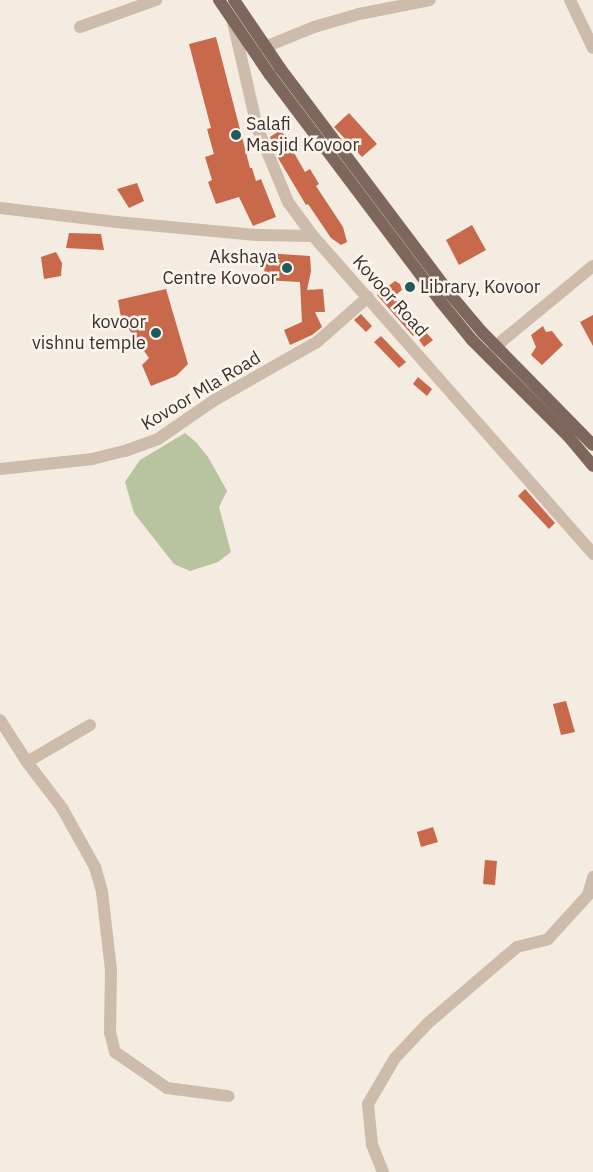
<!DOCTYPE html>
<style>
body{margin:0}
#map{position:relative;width:593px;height:1172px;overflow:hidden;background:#f4ebe1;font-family:"IBM Plex Sans",sans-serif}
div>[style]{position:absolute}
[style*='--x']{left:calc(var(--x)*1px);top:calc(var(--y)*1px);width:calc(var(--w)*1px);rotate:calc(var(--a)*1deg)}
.green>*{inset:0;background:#b8c4a0}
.building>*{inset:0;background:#c8694b}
.minor>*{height:12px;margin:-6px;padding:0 6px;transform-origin:6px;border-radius:6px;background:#cdbbac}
.major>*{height:12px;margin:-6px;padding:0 6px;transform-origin:6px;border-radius:6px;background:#7d675c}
.dots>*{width:14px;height:14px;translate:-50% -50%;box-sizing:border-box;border:2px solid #fbf5ee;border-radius:50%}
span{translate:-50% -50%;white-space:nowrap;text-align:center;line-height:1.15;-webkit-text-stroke:5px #fbf5ee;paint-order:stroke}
.poi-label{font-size:18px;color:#3b302b}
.left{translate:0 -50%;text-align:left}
.right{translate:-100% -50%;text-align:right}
.street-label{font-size:18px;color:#3b302b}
</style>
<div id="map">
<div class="green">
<i style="clip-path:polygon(185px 433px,196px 442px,208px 457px,227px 491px,219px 507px,231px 552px,218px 562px,190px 571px,174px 564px,134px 513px,125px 482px,140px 460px)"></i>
</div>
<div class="building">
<i style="clip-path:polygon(216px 37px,250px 168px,252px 168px,256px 181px,261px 179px,276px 217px,253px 226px,239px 197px,216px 204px,208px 182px,212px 180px,205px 157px,214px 154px,207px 129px,211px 128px,189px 44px)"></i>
<i style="clip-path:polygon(349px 113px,377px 144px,362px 157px,334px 127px)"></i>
<i style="clip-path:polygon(281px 130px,305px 172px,310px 169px,319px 184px,316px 186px,343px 227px,347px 242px,341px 245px,331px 238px,308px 204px,306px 205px,278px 158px,270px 137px)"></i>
<i style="clip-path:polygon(137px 183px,144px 201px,129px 208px,117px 189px)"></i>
<i style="clip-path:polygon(472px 225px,486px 250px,459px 265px,446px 240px)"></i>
<i style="clip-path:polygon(69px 233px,101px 234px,104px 250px,66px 248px)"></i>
<i style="clip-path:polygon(56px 252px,62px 263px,61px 276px,44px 279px,41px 257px)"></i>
<i style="clip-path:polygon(265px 253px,310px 256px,311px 271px,307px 290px,323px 289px,325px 312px,315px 312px,322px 327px,312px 335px,290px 345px,284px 330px,302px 322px,300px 282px,264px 280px)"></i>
<i style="clip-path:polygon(395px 281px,400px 284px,402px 290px,393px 297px,433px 340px,424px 347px,415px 334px,413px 336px,377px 295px)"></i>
<i style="clip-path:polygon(166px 289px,188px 364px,176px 376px,151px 386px,142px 365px,149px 358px,121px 318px,118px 300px)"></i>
<i style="clip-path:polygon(361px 314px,372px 326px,366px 332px,354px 320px)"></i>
<i style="clip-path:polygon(593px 315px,593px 346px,580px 322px)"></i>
<i style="clip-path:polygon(543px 326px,546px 332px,552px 331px,563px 345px,542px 365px,531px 355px,536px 347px,531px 335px)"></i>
<i style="clip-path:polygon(381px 336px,406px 362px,399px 368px,374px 342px)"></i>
<i style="clip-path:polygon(418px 377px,432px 389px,427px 396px,413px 384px)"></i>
<i style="clip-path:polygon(525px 489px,555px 523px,549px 529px,518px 496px)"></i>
<i style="clip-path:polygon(566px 701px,575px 732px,561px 735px,553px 704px)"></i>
<i style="clip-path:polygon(433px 827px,438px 842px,421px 847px,417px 832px)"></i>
<i style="clip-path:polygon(485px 860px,497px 861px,495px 885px,483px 884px)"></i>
</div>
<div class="minor">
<i style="--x:570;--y:0;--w:53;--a:64.4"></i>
<i style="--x:233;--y:22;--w:108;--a:77.1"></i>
<i style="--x:257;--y:127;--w:81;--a:67.5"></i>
<i style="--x:288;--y:202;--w:42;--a:53.7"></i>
<i style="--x:313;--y:236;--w:424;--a:48.6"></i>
<i style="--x:80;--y:27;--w:81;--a:-19.6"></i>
<i style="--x:265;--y:47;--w:53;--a:-22.2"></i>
<i style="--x:314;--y:27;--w:47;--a:-16.1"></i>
<i style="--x:359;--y:14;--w:72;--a:-11.2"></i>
<i style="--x:0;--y:208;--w:117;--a:6.9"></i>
<i style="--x:116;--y:222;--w:142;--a:5.3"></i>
<i style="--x:257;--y:235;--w:56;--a:1"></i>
<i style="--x:490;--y:354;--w:19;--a:-47"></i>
<i style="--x:503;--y:340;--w:117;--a:-39.4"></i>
<i style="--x:0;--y:469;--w:93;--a:-6.2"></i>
<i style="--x:92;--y:459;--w:34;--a:-14"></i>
<i style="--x:125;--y:451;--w:35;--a:-20"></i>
<i style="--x:158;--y:439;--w:67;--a:-34.6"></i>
<i style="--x:213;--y:401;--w:120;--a:-29.6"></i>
<i style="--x:317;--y:342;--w:68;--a:-41.4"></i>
<i style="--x:0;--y:720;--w:50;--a:57.3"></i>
<i style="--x:27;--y:762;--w:58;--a:52.7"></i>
<i style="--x:62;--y:808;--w:68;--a:60.8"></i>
<i style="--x:95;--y:867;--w:26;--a:74"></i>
<i style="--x:102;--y:892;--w:79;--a:83.4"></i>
<i style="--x:111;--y:970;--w:62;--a:90.9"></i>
<i style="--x:110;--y:1032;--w:21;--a:76"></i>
<i style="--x:115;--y:1052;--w:63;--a:34.7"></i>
<i style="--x:167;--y:1088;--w:62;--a:7.5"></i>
<i style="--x:27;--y:762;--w:73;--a:-30.4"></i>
<i style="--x:383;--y:1172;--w:29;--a:-112"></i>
<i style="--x:372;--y:1145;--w:41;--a:-95.6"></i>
<i style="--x:368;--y:1104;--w:53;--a:-59.6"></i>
<i style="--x:395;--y:1058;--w:48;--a:-46.7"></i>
<i style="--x:428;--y:1023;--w:117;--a:-40.5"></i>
<i style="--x:517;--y:947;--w:32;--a:-14"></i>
<i style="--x:548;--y:939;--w:59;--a:-47.7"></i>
<i style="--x:588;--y:895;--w:19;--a:-74"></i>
</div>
<div class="major">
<i style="--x:219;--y:0;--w:91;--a:55.8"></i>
<i style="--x:270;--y:75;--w:284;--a:53"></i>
<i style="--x:441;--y:302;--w:49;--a:50.8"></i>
<i style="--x:472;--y:340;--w:136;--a:45"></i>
<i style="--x:568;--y:436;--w:39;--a:50"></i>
<i style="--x:234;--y:0;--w:82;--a:55.9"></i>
<i style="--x:280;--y:68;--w:283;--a:53"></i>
<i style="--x:450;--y:294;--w:50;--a:49.9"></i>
<i style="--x:482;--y:332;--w:158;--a:45.5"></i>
</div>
<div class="dots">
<i style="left:236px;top:135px;background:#1f5a5e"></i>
<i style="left:287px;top:268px;background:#1f5a5e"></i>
<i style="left:410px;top:287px;background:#1f5a5e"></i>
<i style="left:156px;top:333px;background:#1f5a5e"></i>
</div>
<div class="poi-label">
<span class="left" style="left:246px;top:135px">Salafi<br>Masjid Kovoor</span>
<span class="right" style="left:277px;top:268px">Akshaya<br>Centre Kovoor</span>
<span class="left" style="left:420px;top:287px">Library, Kovoor</span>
<span class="right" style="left:146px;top:333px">kovoor<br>vishnu temple</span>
</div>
<div class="street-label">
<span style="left:390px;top:296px;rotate:48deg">Kovoor Road</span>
<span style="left:201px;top:391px;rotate:-31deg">Kovoor Mla Road</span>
</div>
</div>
